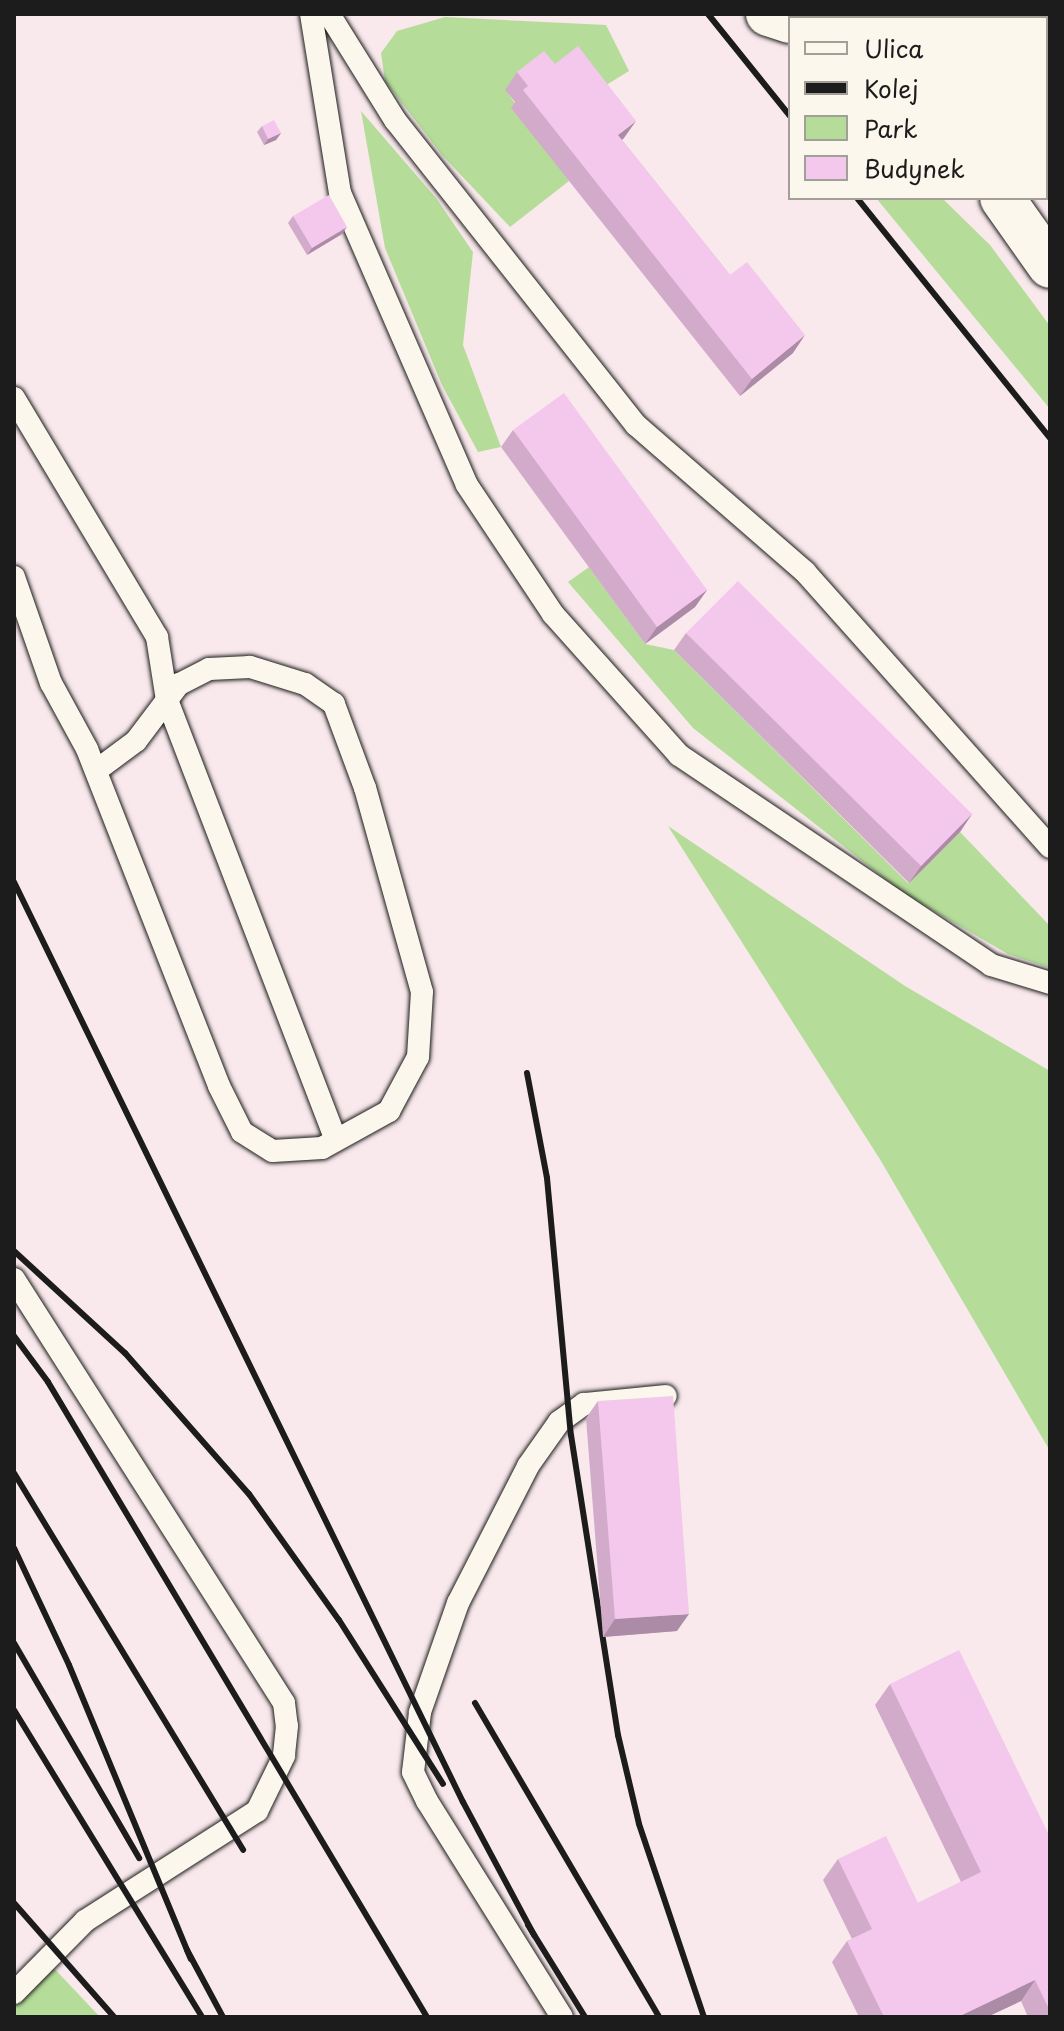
<!DOCTYPE html>
<style>
body{margin:0}
#map{position:relative;width:1064px;height:2031px;overflow:hidden;background:#fbf7ec;font-family:"Playpen Sans",sans-serif}
div>[style]{position:absolute}
[style*='--x']{left:calc(var(--x)*1px);top:calc(var(--y)*1px);width:calc(var(--w)*1px);rotate:calc(var(--a)*1deg)}
.built>*{inset:0;background:#f9e9ec}
.green>*{inset:0;background:#b5dd99}
.roads{filter:drop-shadow(0 0 2px #1c1c1c) drop-shadow(0 0 2px #1c1c1c)}
.lane>*{height:22px;margin:-11px;padding:0 11px;transform-origin:11px;border-radius:11px;background:#fbf7ec}
.secondary>*{height:44px;margin:-22px;padding:0 22px;transform-origin:22px;border-radius:22px;background:#fbf7ec}
.rail>*{height:6px;margin:-3px;padding:0 3px;transform-origin:3px;border-radius:3px;background:#1c1c1c}
.wall>*{inset:0;background:#d2abcb}
.shaded-wall>*{inset:0;background:#ab8ba5}
.building>*{inset:0;background:#f4c7ec}
span{translate:-50% -50%;white-space:nowrap;text-align:center;line-height:1.15;-webkit-text-stroke:6px #fbf7ec;paint-order:stroke}
.frame{position:absolute;inset:0;border:16px solid #1c1c1c;pointer-events:none}
.legend{position:absolute;left:788px;top:16px;width:260px;height:184px;box-sizing:border-box;background:#fbf7ec;border:2px solid #a29f99;margin:0;padding:10px 14px;list-style:none;font-size:24px;color:#1c1c1c}
.legend li{display:flex;align-items:center;gap:16px;height:40px}
.legend b{width:40px;border:2px solid #a29f99}
</style>
<div id="map">
<div class="built">
<i style="clip-path:polygon(evenodd,14px 14px,1050px 14px,1050px 2017px,14px 2017px,14px 14px,790px 18px,1046px 18px,1046px 198px,790px 198px,790px 18px)"></i>
</div>
<div class="green">
<i style="clip-path:polygon(445px 17px,606px 25px,629px 71px,590px 95px,505px 89px,569px 181px,510px 227px,442px 155px,385px 81px,381px 53px,397px 31px)"></i>
<i style="clip-path:polygon(361px 111px,436px 198px,473px 252px,463px 345px,501px 447px,478px 452px,442px 385px,385px 248px)"></i>
<i style="clip-path:polygon(876px 198px,942px 198px,990px 245px,1050px 326px,1050px 409px)"></i>
<i style="clip-path:polygon(589px 567px,645px 644px,674px 650px,908px 883px,960px 832px,1050px 926px,1050px 968px,1008px 954px,903px 893px,693px 728px,568px 582px)"></i>
<i style="clip-path:polygon(668px 826px,905px 986px,1050px 1071px,1050px 1451px,881px 1161px)"></i>
<i style="clip-path:polygon(50px 1964px,100px 2017px,14px 2017px,14px 1999px)"></i>
</div>
<div class="roads">
<div class="lane">
<i style="--x:311;--y:14;--w:181;--a:80.8"></i>
<i style="--x:340;--y:193;--w:318;--a:66.5"></i>
<i style="--x:467;--y:485;--w:155;--a:56.3"></i>
<i style="--x:553;--y:614;--w:189;--a:48.2"></i>
<i style="--x:679;--y:755;--w:376;--a:33.9"></i>
<i style="--x:991;--y:965;--w:62;--a:17"></i>
<i style="--x:329;--y:14;--w:125;--a:58.1"></i>
<i style="--x:395;--y:120;--w:389;--a:51.7"></i>
<i style="--x:636;--y:425;--w:224;--a:41"></i>
<i style="--x:805;--y:572;--w:368;--a:48.3"></i>
<i style="--x:1046;--y:27;--w:7;--a:56"></i>
<i style="--x:14;--y:398;--w:279;--a:59.1"></i>
<i style="--x:157;--y:637;--w:64;--a:81"></i>
<i style="--x:167;--y:700;--w:471;--a:69"></i>
<i style="--x:14;--y:577;--w:112;--a:70.8"></i>
<i style="--x:51;--y:683;--w:75;--a:61.4"></i>
<i style="--x:87;--y:749;--w:362;--a:68.6"></i>
<i style="--x:219;--y:1086;--w:51;--a:63.4"></i>
<i style="--x:242;--y:1132;--w:36;--a:32"></i>
<i style="--x:273;--y:1151;--w:49;--a:-3.5"></i>
<i style="--x:322;--y:1148;--w:77;--a:-28.9"></i>
<i style="--x:389;--y:1111;--w:61;--a:-61.8"></i>
<i style="--x:418;--y:1057;--w:65;--a:-86.5"></i>
<i style="--x:422;--y:992;--w:212;--a:-105.6"></i>
<i style="--x:365;--y:788;--w:90;--a:-110.3"></i>
<i style="--x:334;--y:704;--w:35;--a:-145"></i>
<i style="--x:305;--y:684;--w:58;--a:-162.8"></i>
<i style="--x:250;--y:667;--w:41;--a:177.2"></i>
<i style="--x:209;--y:669;--w:34;--a:153"></i>
<i style="--x:179;--y:684;--w:71;--a:127"></i>
<i style="--x:136;--y:741;--w:49;--a:143.4"></i>
<i style="--x:14;--y:1279;--w:503;--a:57.51"></i>
<i style="--x:284;--y:1703;--w:23;--a:83"></i>
<i style="--x:287;--y:1726;--w:30;--a:96"></i>
<i style="--x:284;--y:1756;--w:61;--a:116.1"></i>
<i style="--x:257;--y:1811;--w:204;--a:147.4"></i>
<i style="--x:85;--y:1921;--w:101;--a:134.6"></i>
<i style="--x:562;--y:2017;--w:255;--a:-122"></i>
<i style="--x:427;--y:1801;--w:32;--a:-116"></i>
<i style="--x:413;--y:1772;--w:60;--a:-83.3"></i>
<i style="--x:420;--y:1712;--w:115;--a:-70.8"></i>
<i style="--x:458;--y:1603;--w:154;--a:-62.9"></i>
<i style="--x:528;--y:1466;--w:54;--a:-54.8"></i>
<i style="--x:559;--y:1422;--w:31;--a:-36"></i>
<i style="--x:584;--y:1404;--w:82;--a:-5.6"></i>
</div>
<div class="secondary">
<i style="--x:768;--y:14;--w:23;--a:18"></i>
<i style="--x:1002;--y:198;--w:83;--a:54.8"></i>
</div>
</div>
<div class="rail">
<i style="--x:708;--y:14;--w:131;--a:51.2"></i>
<i style="--x:857;--y:198;--w:308;--a:51.2"></i>
<i style="--x:14;--y:882;--w:1024;--a:63.99"></i>
<i style="--x:463;--y:1802;--w:151;--a:61.9"></i>
<i style="--x:527;--y:1073;--w:107;--a:79.2"></i>
<i style="--x:547;--y:1178;--w:258;--a:84.7"></i>
<i style="--x:571;--y:1435;--w:304;--a:81.1"></i>
<i style="--x:618;--y:1735;--w:91;--a:76.7"></i>
<i style="--x:639;--y:1824;--w:204;--a:71.4"></i>
<i style="--x:14;--y:1251;--w:151;--a:42.6"></i>
<i style="--x:125;--y:1353;--w:188;--a:48.7"></i>
<i style="--x:249;--y:1494;--w:155;--a:54.5"></i>
<i style="--x:339;--y:1620;--w:194;--a:57.6"></i>
<i style="--x:14;--y:1336;--w:57;--a:53.5"></i>
<i style="--x:48;--y:1382;--w:740;--a:59.17"></i>
<i style="--x:14;--y:1473;--w:441;--a:58.7"></i>
<i style="--x:14;--y:1548;--w:129;--a:64.8"></i>
<i style="--x:69;--y:1665;--w:318;--a:67.5"></i>
<i style="--x:14;--y:1643;--w:249;--a:59.8"></i>
<i style="--x:475;--y:1703;--w:364;--a:59.6"></i>
<i style="--x:14;--y:1710;--w:360;--a:58.5"></i>
<i style="--x:14;--y:1903;--w:152;--a:48.7"></i>
<i style="--x:528;--y:1925;--w:108;--a:58.2"></i>
<i style="--x:187;--y:1950;--w:76;--a:61.8"></i>
</div>
<div class="wall">
<i style="clip-path:polygon(555px 64px,624px 138px,622px 140px,730px 275px,793px 353px,740px 396px,511px 108px,515px 102px,505px 90px,517px 72px)"></i>
<i style="clip-path:polygon(262px 126px,281px 133px,276px 140px,264px 145px,257px 132px)"></i>
<i style="clip-path:polygon(293px 216px,342px 234px,307px 255px,288px 223px)"></i>
<i style="clip-path:polygon(513px 430px,707px 590px,695px 607px,645px 644px,501px 447px)"></i>
<i style="clip-path:polygon(686px 633px,972px 814px,960px 832px,909px 883px,674px 650px)"></i>
<i style="clip-path:polygon(598px 1401px,677px 1631px,603px 1637px,586px 1418px)"></i>
<i style="clip-path:polygon(890px 1684px,1050px 1837px,1050px 2017px,1028px 2017px,1021px 2001px,987px 2017px,859px 2017px,832px 1962px,847px 1941px,852px 1939px,823px 1880px,838px 1859px,918px 1903px,961px 1882px,875px 1705px)"></i>
</div>
<div class="shaded-wall">
<i style="clip-path:polygon(636px 121px,624px 138px,606px 152px,618px 135px)"></i>
<i style="clip-path:polygon(281px 133px,276px 140px,264px 145px,268px 139px)"></i>
<i style="clip-path:polygon(347px 227px,342px 234px,307px 255px,312px 248px)"></i>
<i style="clip-path:polygon(805px 335px,793px 353px,740px 396px,752px 379px)"></i>
<i style="clip-path:polygon(707px 590px,695px 607px,645px 644px,657px 627px)"></i>
<i style="clip-path:polygon(972px 814px,960px 832px,909px 883px,921px 866px)"></i>
<i style="clip-path:polygon(689px 1614px,677px 1631px,603px 1637px,615px 1619px)"></i>
<i style="clip-path:polygon(1035px 1980px,1021px 2001px,987px 2017px,961px 2017px,962px 2015px)"></i>
</div>
<div class="building">
<i style="clip-path:polygon(578px 46px,636px 121px,618px 135px,730px 275px,747px 262px,805px 335px,752px 379px,523px 90px,528px 86px,517px 72px,544px 51px,555px 64px)"></i>
<i style="clip-path:polygon(274px 120px,281px 133px,268px 139px,262px 126px)"></i>
<i style="clip-path:polygon(329px 195px,347px 227px,312px 248px,293px 216px)"></i>
<i style="clip-path:polygon(564px 393px,707px 590px,657px 627px,513px 430px)"></i>
<i style="clip-path:polygon(738px 581px,972px 814px,921px 866px,686px 633px)"></i>
<i style="clip-path:polygon(673px 1396px,689px 1614px,615px 1619px,598px 1401px)"></i>
<i style="clip-path:polygon(959px 1650px,1050px 1837px,1050px 2011px,1035px 1980px,962px 2015px,963px 2017px,884px 2017px,847px 1941px,872px 1929px,838px 1859px,886px 1836px,918px 1903px,981px 1872px,890px 1684px)"></i>
</div>
<div class="frame"></div>
<ul class="legend">
<li><b style="height:10px;background:#fbf7ec"></b>Ulica</li>
<li><b style="height:10px;background:#1c1c1c"></b>Kolej</li>
<li><b style="height:22px;background:#b5dd99"></b>Park</li>
<li><b style="height:22px;background:#f4c7ec"></b>Budynek</li>
</ul>
</div>
